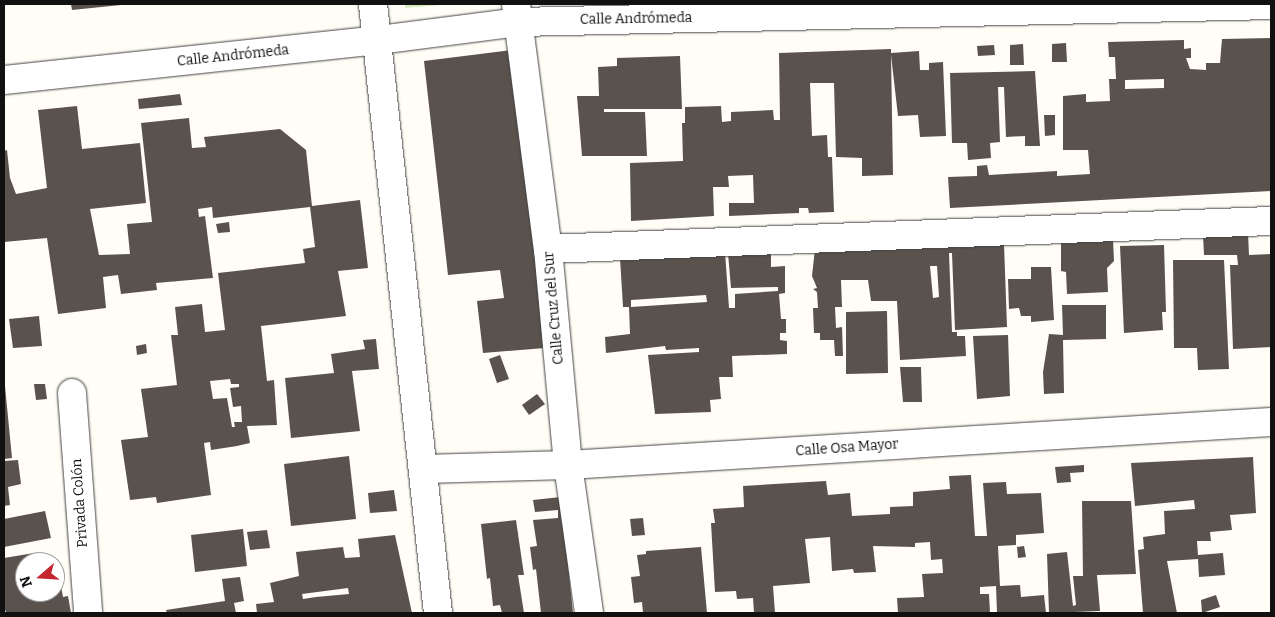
<!DOCTYPE html>
<meta charset="utf-8">
<style>
body{margin:0}
#map{position:relative;width:1275px;height:617px;overflow:hidden;background:#fffdf5;font-family:Bitter,serif}
div>[style]{position:absolute}
[style*='--x']{left:calc(var(--x)*1px);top:calc(var(--y)*1px);width:calc(var(--w)*1px);rotate:calc(var(--a)*1deg)}
.green>*{inset:0;background:#d5ebbd}
.building>*{inset:0;background:#5a524d}
.roads{filter:drop-shadow(0 0 1px #444) drop-shadow(0 0 1px #444)}
.minor>*{height:28px;margin:-14px;padding:0 14px;transform-origin:14px;border-radius:14px;background:#fff}
.tertiary>*{height:28px;margin:-14px;padding:0 14px;transform-origin:14px;border-radius:14px;background:#fff}
span{translate:-50% -50%;white-space:nowrap;text-align:center;line-height:1.15;-webkit-text-stroke:5px #fff;paint-order:stroke}
.street-label{font-size:14px;color:#111}
.frame{position:absolute;inset:0;border:5px solid #111;pointer-events:none}
.north{position:absolute;left:15px;top:552px;width:50px;height:50px;box-sizing:border-box;background:#fff;border:1px solid #a0a0a0;border-radius:50%;rotate:251deg;font-size:14px;font-weight:700;line-height:20px;text-align:center;color:#111}
.north::after{content:'';display:block;margin:auto;width:18px;height:22px;background:#c4262e;clip-path:polygon(50% 0,100% 100%,50% 72%,0 100%)}
</style>
<div id="map">
<div class="green">
<i style="clip-path:polygon(405px 4px,452px 4px,405px 8px)"></i>
</div>
<div class="building">
<i style="clip-path:polygon(71px 4px,121px 4px,121px 5px,72px 10px)"></i>
<i style="clip-path:polygon(evenodd,1271px 38px,1271px 191px,950px 208px,948px 177px,977px 176px,977px 166px,987px 165px,989px 175px,1057px 171px,1057px 176px,1090px 174px,1088px 150px,1063px 150px,1063px 96px,1086px 94px,1086px 102px,1110px 101px,1109px 79px,1116px 79px,1115px 57px,1109px 57px,1108px 42px,1184px 40px,1184px 49px,1191px 48px,1191px 58px,1186px 58px,1190px 69px,1206px 70px,1206px 63px,1220px 63px,1222px 39px,1271px 38px,1164px 79px,1164px 88px,1125px 89px,1125px 80px,1164px 79px)"></i>
<i style="clip-path:polygon(1066px 43px,1067px 62px,1052px 62px,1052px 44px)"></i>
<i style="clip-path:polygon(1023px 44px,1024px 65px,1010px 65px,1010px 45px)"></i>
<i style="clip-path:polygon(994px 45px,995px 55px,978px 56px,977px 46px)"></i>
<i style="clip-path:polygon(891px 49px,891px 53px,919px 51px,920px 70px,929px 70px,929px 63px,943px 62px,946px 136px,920px 137px,918px 115px,898px 116px,891px 55px,893px 175px,862px 176px,862px 158px,836px 157px,834px 83px,810px 83px,812px 136px,827px 135px,828px 157px,832px 157px,834px 212px,809px 213px,808px 208px,799px 208px,799px 213px,729px 216px,729px 203px,754px 203px,753px 175px,728px 176px,729px 187px,713px 187px,714px 216px,631px 221px,630px 163px,683px 161px,682px 123px,685px 123px,685px 107px,721px 106px,722px 122px,731px 121px,731px 112px,773px 110px,774px 120px,780px 120px,779px 53px)"></i>
<i style="clip-path:polygon(512px 50px,545px 348px,483px 353px,477px 301px,504px 298px,500px 270px,448px 275px,424px 61px)"></i>
<i style="clip-path:polygon(680px 56px,682px 109px,604px 109px,604px 112px,645px 112px,647px 156px,582px 156px,577px 96px,599px 96px,598px 67px,617px 66px,617px 58px)"></i>
<i style="clip-path:polygon(1035px 71px,1040px 146px,1025px 146px,1025px 136px,1006px 137px,1004px 87px,998px 87px,1000px 142px,990px 143px,991px 158px,968px 160px,967px 143px,952px 143px,950px 73px)"></i>
<i style="clip-path:polygon(180px 94px,182px 105px,139px 109px,138px 99px)"></i>
<i style="clip-path:polygon(evenodd,77px 106px,82px 149px,140px 143px,146px 203px,90px 209px,99px 255px,130px 254px,127px 224px,152px 222px,141px 123px,189px 118px,192px 148px,206px 147px,204px 137px,280px 129px,306px 150px,312px 206px,360px 200px,368px 268px,338px 271px,346px 316px,261px 326px,267px 381px,274px 380px,277px 425px,247px 426px,250px 443px,237px 446px,211px 450px,210px 442px,204px 443px,211px 495px,157px 503px,156px 497px,130px 500px,121px 440px,148px 437px,141px 389px,177px 385px,171px 335px,178px 335px,175px 307px,202px 304px,205px 332px,225px 330px,218px 273px,305px 263px,303px 249px,315px 247px,310px 207px,213px 218px,212px 207px,198px 209px,199px 217px,205px 216px,213px 278px,156px 283px,157px 290px,121px 294px,118px 275px,103px 277px,106px 308px,58px 314px,47px 238px,4px 242px,4px 151px,7px 150px,10px 178px,16px 194px,47px 188px,38px 110px,77px 106px,230px 379px,231px 384px,239px 384px,239px 387px,230px 388px,233px 407px,241px 406px,242px 422px,234px 422px,235px 427px,232px 427px,227px 398px,213px 399px,210px 381px,230px 379px)"></i>
<i style="clip-path:polygon(1044px 115px,1055px 115px,1055px 135px,1045px 136px)"></i>
<i style="clip-path:polygon(229px 222px,230px 232px,218px 233px,216px 224px)"></i>
<i style="clip-path:polygon(1248px 233px,1249px 255px,1271px 254px,1271px 347px,1233px 349px,1230px 265px,1238px 265px,1237px 255px,1204px 255px,1203px 235px)"></i>
<i style="clip-path:polygon(1113px 239px,1114px 261px,1107px 268px,1108px 292px,1067px 294px,1066px 272px,1061px 271px,1061px 241px)"></i>
<i style="clip-path:polygon(evenodd,1004px 244px,1007px 327px,955px 330px,952px 253px,949px 253px,952px 332px,957px 332px,957px 336px,965px 336px,966px 356px,900px 360px,897px 301px,871px 301px,868px 280px,841px 280px,842px 307px,835px 307px,836px 328px,842px 327px,843px 356px,835px 356px,834px 340px,820px 340px,820px 333px,814px 333px,813px 308px,818px 308px,817px 292px,813px 289px,817px 288px,812px 276px,815px 249px,1004px 244px,930px 266px,937px 266px,939px 297px,933px 298px,930px 266px)"></i>
<i style="clip-path:polygon(1164px 245px,1166px 312px,1162px 312px,1163px 330px,1124px 333px,1120px 246px)"></i>
<i style="clip-path:polygon(evenodd,771px 250px,771px 267px,785px 266px,785px 293px,779px 294px,781px 319px,786px 319px,786px 333px,780px 333px,780px 340px,787px 341px,787px 354px,732px 356px,733px 377px,719px 377px,721px 399px,710px 400px,711px 412px,655px 414px,648px 355px,699px 352px,699px 348px,666px 350px,665px 346px,606px 353px,605px 337px,630px 334px,629px 307px,623px 307px,620px 258px,725px 252px,729px 308px,735px 308px,735px 294px,778px 291px,778px 287px,731px 288px,728px 253px,771px 250px,706px 295px,707px 302px,631px 307px,631px 300px,706px 295px)"></i>
<i style="clip-path:polygon(1173px 260px,1224px 260px,1229px 369px,1198px 370px,1197px 348px,1174px 348px)"></i>
<i style="clip-path:polygon(1031px 267px,1051px 267px,1054px 320px,1031px 322px,1031px 316px,1021px 316px,1019px 308px,1009px 309px,1008px 279px,1031px 279px)"></i>
<i style="clip-path:polygon(1062px 305px,1106px 305px,1106px 339px,1063px 340px,1064px 393px,1044px 394px,1043px 372px,1049px 334px,1063px 335px)"></i>
<i style="clip-path:polygon(887px 311px,888px 373px,846px 374px,846px 312px)"></i>
<i style="clip-path:polygon(39px 316px,42px 346px,13px 348px,9px 319px)"></i>
<i style="clip-path:polygon(1008px 335px,1010px 396px,977px 399px,973px 336px)"></i>
<i style="clip-path:polygon(376px 339px,379px 369px,352px 371px,360px 431px,291px 438px,285px 378px,334px 373px,331px 354px,365px 349px,363px 340px)"></i>
<i style="clip-path:polygon(146px 344px,147px 353px,137px 355px,136px 346px)"></i>
<i style="clip-path:polygon(500px 355px,509px 379px,497px 383px,489px 359px)"></i>
<i style="clip-path:polygon(900px 367px,921px 367px,922px 402px,903px 402px)"></i>
<i style="clip-path:polygon(4px 376px,12px 458px,4px 459px)"></i>
<i style="clip-path:polygon(34px 384px,45px 384px,47px 399px,36px 400px)"></i>
<i style="clip-path:polygon(537px 394px,545px 404px,529px 415px,522px 405px)"></i>
<i style="clip-path:polygon(349px 456px,356px 519px,291px 526px,284px 464px)"></i>
<i style="clip-path:polygon(1253px 457px,1256px 513px,1230px 515px,1232px 530px,1210px 532px,1211px 541px,1197px 541px,1198px 555px,1223px 553px,1225px 575px,1199px 577px,1198px 559px,1167px 561px,1177px 613px,1143px 613px,1138px 550px,1144px 549px,1143px 537px,1165px 534px,1164px 511px,1195px 509px,1194px 500px,1135px 506px,1131px 463px)"></i>
<i style="clip-path:polygon(18px 460px,21px 484px,8px 487px,10px 505px,4px 506px,4px 461px)"></i>
<i style="clip-path:polygon(1084px 465px,1084px 472px,1070px 473px,1071px 482px,1057px 483px,1055px 467px)"></i>
<i style="clip-path:polygon(971px 475px,975px 536px,987px 536px,983px 483px,1006px 482px,1007px 494px,1041px 493px,1044px 533px,1016px 535px,1016px 545px,998px 546px,1000px 586px,1020px 585px,1021px 597px,1044px 595px,1046px 613px,997px 613px,996px 586px,980px 587px,980px 594px,989px 594px,990px 613px,898px 613px,897px 598px,924px 597px,922px 574px,943px 573px,942px 559px,931px 560px,930px 542px,915px 543px,915px 547px,873px 546px,876px 572px,854px 573px,853px 569px,832px 571px,830px 537px,805px 539px,810px 583px,773px 586px,775px 613px,754px 613px,753px 598px,737px 599px,736px 591px,715px 592px,711px 523px,715px 523px,713px 509px,744px 507px,743px 486px,826px 481px,828px 495px,850px 493px,852px 516px,890px 514px,890px 507px,913px 506px,913px 492px,950px 489px,949px 476px)"></i>
<i style="clip-path:polygon(394px 490px,397px 511px,370px 513px,368px 493px)"></i>
<i style="clip-path:polygon(561px 497px,573px 613px,541px 613px,536px 569px,533px 570px,530px 547px,537px 546px,533px 520px,558px 518px,558px 510px,535px 512px,533px 500px)"></i>
<i style="clip-path:polygon(1082px 501px,1131px 501px,1136px 574px,1097px 575px,1100px 611px,1049px 613px,1047px 554px,1067px 552px,1073px 606px,1076px 605px,1073px 576px,1083px 576px)"></i>
<i style="clip-path:polygon(45px 511px,51px 538px,4px 547px,4px 519px)"></i>
<i style="clip-path:polygon(643px 518px,645px 535px,632px 536px,630px 519px)"></i>
<i style="clip-path:polygon(516px 520px,524px 575px,518px 575px,524px 613px,502px 613px,500px 605px,493px 606px,490px 578px,487px 579px,481px 524px)"></i>
<i style="clip-path:polygon(243px 529px,247px 566px,195px 572px,191px 535px)"></i>
<i style="clip-path:polygon(267px 530px,270px 548px,250px 550px,247px 532px)"></i>
<i style="clip-path:polygon(evenodd,395px 535px,412px 613px,257px 613px,256px 604px,274px 602px,270px 583px,299px 576px,296px 552px,343px 547px,345px 558px,360px 557px,358px 539px,395px 535px,348px 588px,349px 594px,316px 597px,303px 599px,302px 594px,348px 588px)"></i>
<i style="clip-path:polygon(1024px 546px,1026px 557px,1018px 558px,1017px 547px)"></i>
<i style="clip-path:polygon(701px 547px,707px 613px,643px 613px,642px 602px,634px 603px,631px 577px,640px 576px,637px 555px,646px 554px,646px 551px)"></i>
<i style="clip-path:polygon(34px 553px,36px 562px,25px 562px,25px 592px,55px 592px,55px 570px,58px 570px,63px 597px,68px 596px,71px 613px,7px 613px,4px 609px,4px 558px)"></i>
<i style="clip-path:polygon(240px 577px,244px 601px,234px 603px,236px 613px,167px 613px,166px 610px,225px 601px,222px 579px)"></i>
<i style="clip-path:polygon(1216px 595px,1220px 607px,1202px 613px,1201px 600px)"></i>
</div>
<div class="roads">
<div class="minor">
<i style="--x:516;--y:4;--w:247;--a:82.6"></i>
<i style="--x:548;--y:249;--w:217;--a:84.7"></i>
<i style="--x:568;--y:465;--w:149;--a:81.9"></i>
<i style="--x:4;--y:80;--w:376;--a:-6.1"></i>
<i style="--x:378;--y:40;--w:141;--a:-7.3"></i>
<i style="--x:518;--y:22;--w:753;--a:-1.29"></i>
<i style="--x:548;--y:249;--w:724;--a:-2.22"></i>
<i style="--x:72;--y:393;--w:221;--a:85.8"></i>
<i style="--x:423;--y:469;--w:145;--a:-1.6"></i>
<i style="--x:568;--y:465;--w:704;--a:-3.5"></i>
</div>
<div class="tertiary">
<i style="--x:373;--y:4;--w:612;--a:83.91"></i>
</div>
</div>
<div class="street-label">
<span style="left:636px;top:19px;rotate:-1deg">Calle Andrómeda</span>
<span style="left:233px;top:56px;rotate:-6deg">Calle Andrómeda</span>
<span style="left:554px;top:308px;rotate:-95deg">Calle Cruz del Sur</span>
<span style="left:847px;top:448px;rotate:-4deg">Calle Osa Mayor</span>
<span style="left:80px;top:503px;rotate:-94deg">Privada Colón</span>
</div>
<div class="frame"></div>
<div class="north">N</div>
</div>
